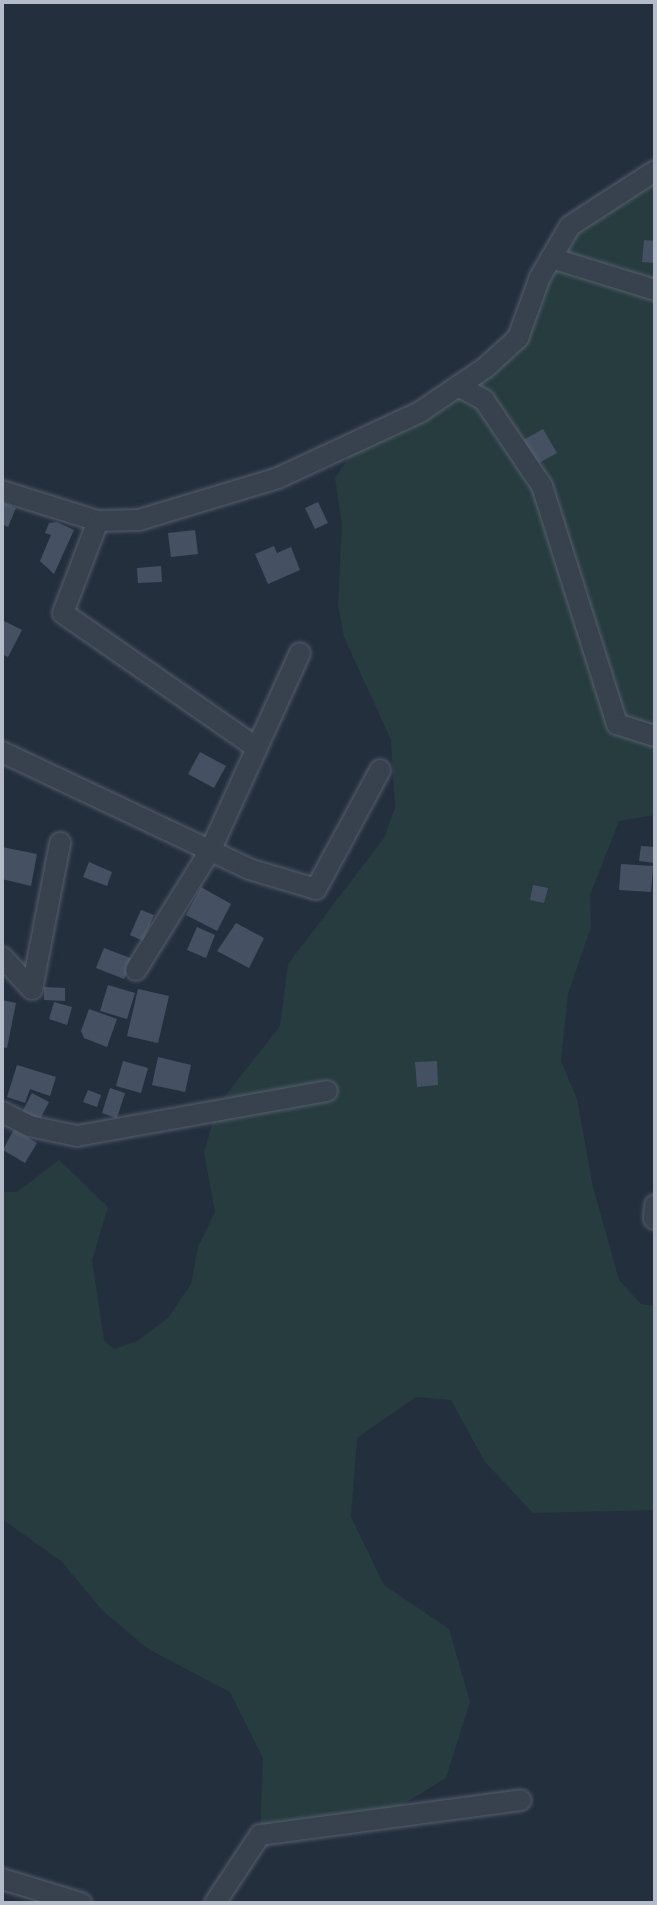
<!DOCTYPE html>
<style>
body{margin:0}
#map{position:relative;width:657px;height:1905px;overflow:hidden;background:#242f3e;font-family:"Public Sans",sans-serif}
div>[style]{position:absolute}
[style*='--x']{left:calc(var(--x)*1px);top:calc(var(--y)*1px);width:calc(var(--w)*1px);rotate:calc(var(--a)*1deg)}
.green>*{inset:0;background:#263c3f}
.building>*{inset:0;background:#455162}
.roads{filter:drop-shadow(0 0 2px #565f6c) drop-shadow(0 0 2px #565f6c)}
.minor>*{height:20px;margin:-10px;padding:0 10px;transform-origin:10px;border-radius:10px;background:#38414e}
span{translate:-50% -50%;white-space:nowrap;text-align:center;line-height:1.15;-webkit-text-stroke:7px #1d2633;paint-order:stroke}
.frame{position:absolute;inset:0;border:4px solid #b4bcc9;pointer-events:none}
</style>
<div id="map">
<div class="green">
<i style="clip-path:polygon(655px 171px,655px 815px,619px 821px,590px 895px,591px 927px,568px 994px,561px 1061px,577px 1099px,593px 1187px,619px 1280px,641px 1304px,655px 1306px,655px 1510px,533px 1513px,485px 1462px,451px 1400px,416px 1397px,357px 1438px,351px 1517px,384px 1585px,449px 1629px,470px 1702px,446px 1778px,382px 1817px,260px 1835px,263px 1758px,230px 1692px,148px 1649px,102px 1610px,61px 1561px,2px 1519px,2px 1192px,17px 1192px,59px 1160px,108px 1207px,92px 1260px,104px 1340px,114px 1349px,137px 1341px,168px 1318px,191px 1284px,198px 1247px,215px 1212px,204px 1152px,218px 1105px,280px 1026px,288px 964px,384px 838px,395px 808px,391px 740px,344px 637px,338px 604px,342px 525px,335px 478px,359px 441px,518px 338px,570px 226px)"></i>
</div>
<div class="building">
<i style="clip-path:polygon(644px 240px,655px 241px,655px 263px,642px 262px)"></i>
<i style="clip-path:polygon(543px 429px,557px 453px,532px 467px,518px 443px)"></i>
<i style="clip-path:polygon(2px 502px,16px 508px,8px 527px,2px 524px)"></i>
<i style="clip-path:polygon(318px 502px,328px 523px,315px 529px,305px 508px)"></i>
<i style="clip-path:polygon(57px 522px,74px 530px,54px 574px,40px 561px,51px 535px,45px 533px,49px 523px)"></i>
<i style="clip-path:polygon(195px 530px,198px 554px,171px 557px,168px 533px)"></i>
<i style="clip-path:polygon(274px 546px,277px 553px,291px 547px,300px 570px,268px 584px,255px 554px)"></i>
<i style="clip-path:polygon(161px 566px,162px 582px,138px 583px,137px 568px)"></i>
<i style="clip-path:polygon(2px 620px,22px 630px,8px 657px,2px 654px)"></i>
<i style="clip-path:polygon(200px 752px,226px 766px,214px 788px,188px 774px)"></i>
<i style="clip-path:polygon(641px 846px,655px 847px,655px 863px,639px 861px)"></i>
<i style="clip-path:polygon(2px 847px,37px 854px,31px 886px,2px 879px)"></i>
<i style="clip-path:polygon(89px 862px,112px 872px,107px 886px,83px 877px)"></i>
<i style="clip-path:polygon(621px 864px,653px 866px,651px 892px,619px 890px)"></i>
<i style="clip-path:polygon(533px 885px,548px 888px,544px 903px,530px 900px)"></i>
<i style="clip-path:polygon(201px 887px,231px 904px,217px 931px,186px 915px)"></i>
<i style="clip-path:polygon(141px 910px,154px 915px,143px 941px,130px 935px)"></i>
<i style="clip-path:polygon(236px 923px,264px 938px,249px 968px,217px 951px)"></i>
<i style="clip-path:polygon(197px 927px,215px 935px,206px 958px,187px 950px)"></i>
<i style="clip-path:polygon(104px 948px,133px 959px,124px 979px,96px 968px)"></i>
<i style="clip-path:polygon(108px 985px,135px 993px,127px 1019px,100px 1011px)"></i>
<i style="clip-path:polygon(44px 987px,65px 988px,65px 1001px,44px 1000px)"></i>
<i style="clip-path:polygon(138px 989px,169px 996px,158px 1043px,127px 1036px)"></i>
<i style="clip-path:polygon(2px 1000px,16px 1003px,7px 1048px,2px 1047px)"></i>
<i style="clip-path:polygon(54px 1002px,72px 1007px,67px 1025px,49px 1019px)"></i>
<i style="clip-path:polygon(89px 1009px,117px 1019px,107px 1047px,84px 1038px,81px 1031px)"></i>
<i style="clip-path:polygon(158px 1057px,191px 1065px,185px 1092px,152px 1085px)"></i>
<i style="clip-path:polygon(123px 1061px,148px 1068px,141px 1093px,116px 1086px)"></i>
<i style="clip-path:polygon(437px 1061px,438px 1085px,417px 1087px,415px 1062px)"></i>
<i style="clip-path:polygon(17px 1065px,56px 1077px,50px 1096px,30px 1089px,25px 1103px,7px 1097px)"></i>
<i style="clip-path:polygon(110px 1088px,125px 1093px,117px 1118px,102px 1113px)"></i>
<i style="clip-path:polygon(88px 1090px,101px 1095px,97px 1107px,83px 1102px)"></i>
<i style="clip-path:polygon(32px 1093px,49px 1102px,38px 1123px,21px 1114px)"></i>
<i style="clip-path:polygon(14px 1129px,37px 1143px,25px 1163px,3px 1150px)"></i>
</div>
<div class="roads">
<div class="minor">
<i style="--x:551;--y:258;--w:109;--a:17.1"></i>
<i style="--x:458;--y:386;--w:30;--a:28"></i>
<i style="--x:484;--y:400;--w:104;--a:56"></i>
<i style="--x:542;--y:486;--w:250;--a:72.5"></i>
<i style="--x:617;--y:724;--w:40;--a:18"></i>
<i style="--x:2;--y:491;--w:101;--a:17.4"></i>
<i style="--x:257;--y:748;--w:236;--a:-145.2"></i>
<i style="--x:63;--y:613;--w:98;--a:-69.2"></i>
<i style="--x:98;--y:521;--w:41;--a:-1.4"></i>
<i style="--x:139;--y:520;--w:145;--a:-16.8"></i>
<i style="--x:278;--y:478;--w:157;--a:-24.9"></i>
<i style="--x:420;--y:412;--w:78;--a:-34.1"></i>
<i style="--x:485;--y:368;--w:45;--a:-42.3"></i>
<i style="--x:518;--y:338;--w:65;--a:-70.2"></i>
<i style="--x:540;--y:277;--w:59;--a:-59.5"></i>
<i style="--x:570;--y:226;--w:101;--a:-32.9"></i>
<i style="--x:2;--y:752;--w:273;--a:25.3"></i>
<i style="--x:249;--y:869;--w:70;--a:16.6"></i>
<i style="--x:316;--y:889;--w:135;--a:-61.7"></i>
<i style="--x:2;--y:957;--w:44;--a:46.8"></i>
<i style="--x:32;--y:989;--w:149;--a:-79.1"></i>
<i style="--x:136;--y:970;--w:142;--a:-58.2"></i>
<i style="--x:211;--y:849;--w:215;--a:-65.6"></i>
<i style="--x:2;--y:1112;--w:30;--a:27"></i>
<i style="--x:29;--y:1126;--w:49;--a:11.8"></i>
<i style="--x:77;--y:1136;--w:254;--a:-10.2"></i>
<i style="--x:654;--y:1219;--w:14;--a:-86"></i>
<i style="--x:2;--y:1879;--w:83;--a:16.9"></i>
<i style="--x:215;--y:1903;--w:82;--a:-56.5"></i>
<i style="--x:260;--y:1835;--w:263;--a:-7.6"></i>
</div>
</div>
<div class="frame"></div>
</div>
